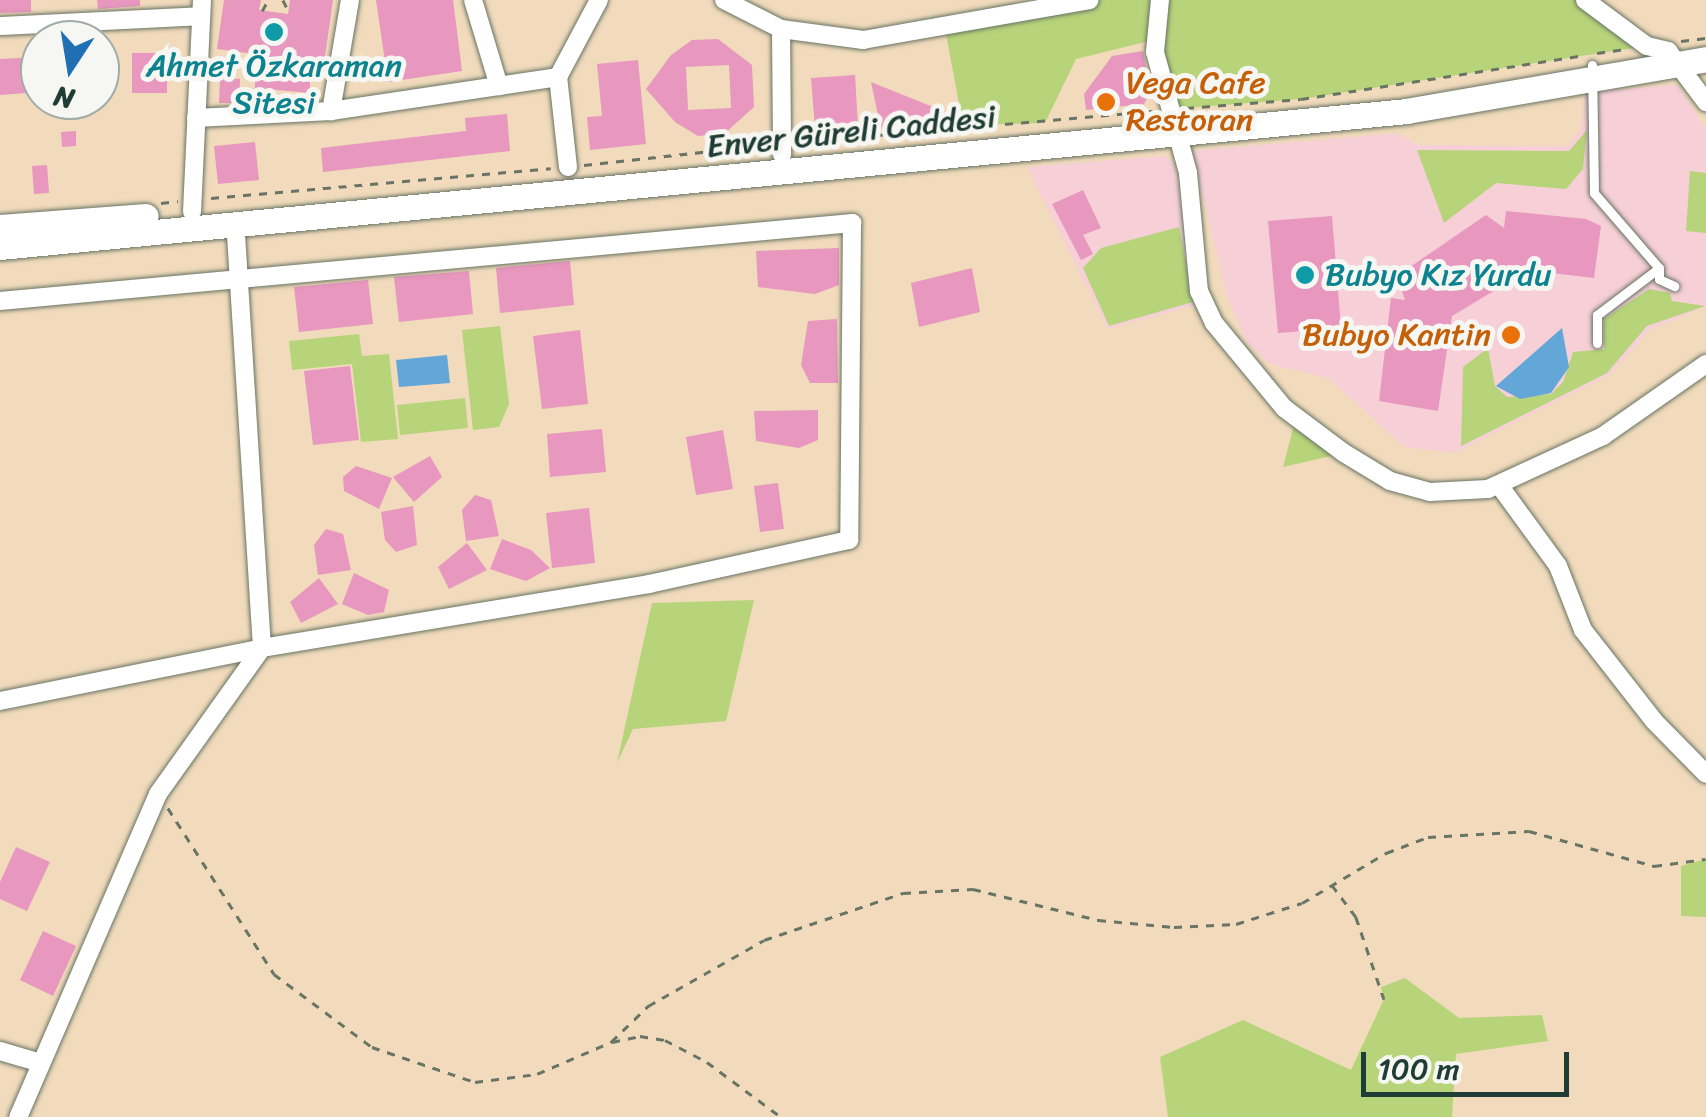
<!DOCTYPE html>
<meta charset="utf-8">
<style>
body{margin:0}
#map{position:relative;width:1706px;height:1117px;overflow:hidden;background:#f1dbbc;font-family:Sriracha,sans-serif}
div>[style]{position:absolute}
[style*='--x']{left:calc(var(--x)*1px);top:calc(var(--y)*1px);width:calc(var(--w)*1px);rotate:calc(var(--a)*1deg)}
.built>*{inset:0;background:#f6cfd7}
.green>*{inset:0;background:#b7d47a}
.water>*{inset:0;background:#63a6d8}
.building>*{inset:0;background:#e897be}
.path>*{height:2.5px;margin-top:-1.25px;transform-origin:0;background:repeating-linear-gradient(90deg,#687464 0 8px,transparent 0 16px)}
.roads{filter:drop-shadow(0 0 2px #687464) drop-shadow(0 0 2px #687464)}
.lane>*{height:9px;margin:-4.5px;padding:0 4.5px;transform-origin:4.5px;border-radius:4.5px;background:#fff}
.street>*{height:18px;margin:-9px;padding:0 9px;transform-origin:9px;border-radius:9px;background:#fff}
.primary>*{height:25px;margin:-12.5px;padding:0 12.5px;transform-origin:12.5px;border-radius:12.5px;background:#fff}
.dots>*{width:28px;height:28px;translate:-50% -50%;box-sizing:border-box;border:5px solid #f6f6f2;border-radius:50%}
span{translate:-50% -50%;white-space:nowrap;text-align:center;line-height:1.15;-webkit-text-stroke:10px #f6f6f2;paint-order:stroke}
.culture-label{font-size:32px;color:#0d838f}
.left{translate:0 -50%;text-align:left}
.food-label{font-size:32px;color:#c56008}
.right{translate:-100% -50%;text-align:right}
.street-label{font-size:32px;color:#1f3d34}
.north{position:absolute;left:20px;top:20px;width:100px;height:100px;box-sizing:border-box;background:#f6f6f2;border:2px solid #a0aca6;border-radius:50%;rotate:192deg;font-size:28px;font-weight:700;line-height:40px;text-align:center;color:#1f3d34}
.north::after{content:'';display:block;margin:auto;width:35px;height:45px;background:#1f6fb2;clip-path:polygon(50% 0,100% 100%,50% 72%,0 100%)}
.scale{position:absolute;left:1361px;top:1052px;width:208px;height:45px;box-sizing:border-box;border:5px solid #1f3d34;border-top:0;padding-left:12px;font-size:30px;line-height:35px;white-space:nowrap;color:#1f3d34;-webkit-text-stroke:8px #f6f6f2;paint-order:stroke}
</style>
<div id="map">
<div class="built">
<i style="clip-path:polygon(1678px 85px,1706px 130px,1706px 306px,1650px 330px,1609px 375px,1454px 453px,1404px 447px,1328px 378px,1270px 364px,1247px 343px,1227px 296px,1192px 151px,1397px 133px,1417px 145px,1567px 146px,1581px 128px,1585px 92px)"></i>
<i style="clip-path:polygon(1165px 156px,1175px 165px,1196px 305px,1108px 329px,1027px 167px)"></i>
</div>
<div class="green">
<i style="clip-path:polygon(1076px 0,1150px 0,1149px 41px,1076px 59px,1045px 123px,963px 125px,946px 34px)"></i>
<i style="clip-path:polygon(1160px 0,1585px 0,1640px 47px,1301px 99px,1172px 109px,1155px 52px)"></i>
<i style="clip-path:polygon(1587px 130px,1583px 169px,1566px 189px,1496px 183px,1444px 223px,1417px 150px,1569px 151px)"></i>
<i style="clip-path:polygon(1690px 171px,1706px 173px,1706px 233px,1686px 231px)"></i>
<i style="clip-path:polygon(1179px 227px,1193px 302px,1109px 326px,1083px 268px,1101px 248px)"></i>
<i style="clip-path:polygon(1649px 289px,1670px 293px,1672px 301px,1705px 306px,1647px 326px,1607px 373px,1461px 446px,1463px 367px,1488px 348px,1495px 386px,1507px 397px,1551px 394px,1563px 382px,1573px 352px,1604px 349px,1604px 319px)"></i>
<i style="clip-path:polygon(500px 326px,509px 404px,499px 427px,473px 430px,462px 330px)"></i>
<i style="clip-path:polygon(359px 334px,362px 356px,389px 354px,398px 439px,361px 442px,352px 364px,292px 370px,289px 341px)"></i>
<i style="clip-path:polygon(465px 398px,468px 428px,400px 435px,397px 405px)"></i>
<i style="clip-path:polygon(1296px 417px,1344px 453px,1283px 467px)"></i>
<i style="clip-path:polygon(754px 600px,726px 721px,633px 729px,617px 763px,652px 603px)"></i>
<i style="clip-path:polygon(1706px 859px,1706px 917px,1681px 916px,1681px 866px)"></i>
<i style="clip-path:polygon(1405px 978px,1459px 1018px,1542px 1015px,1548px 1041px,1456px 1054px,1452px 1117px,1168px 1117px,1160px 1057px,1243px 1020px,1351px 1070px,1384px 999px,1381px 987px)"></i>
</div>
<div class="water">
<i style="clip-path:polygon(1562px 328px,1569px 367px,1551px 393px,1520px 399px,1496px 386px)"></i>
<i style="clip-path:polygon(447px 355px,450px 383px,399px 387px,396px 360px)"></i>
</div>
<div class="building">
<i style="clip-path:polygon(0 0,31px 0,31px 12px,0 13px)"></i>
<i style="clip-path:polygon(97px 0,140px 0,140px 6px,98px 9px)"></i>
<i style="clip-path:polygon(224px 0,261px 0,259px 10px,288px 14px,290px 0,333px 0,324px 63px,310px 61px,310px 93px,255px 88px,255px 54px,217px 49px)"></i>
<i style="clip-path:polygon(376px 0,453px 0,462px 71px,388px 82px)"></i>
<i style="clip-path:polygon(evenodd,718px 39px,752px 65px,754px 107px,724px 134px,698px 136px,675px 122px,646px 89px,671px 55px,692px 40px,718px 39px,729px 65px,731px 108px,688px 110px,686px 67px,729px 65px)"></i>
<i style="clip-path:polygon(1143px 51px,1151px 91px,1144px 104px,1086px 110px,1084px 94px,1112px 56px)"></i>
<i style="clip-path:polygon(132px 53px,167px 53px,167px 93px,132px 93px)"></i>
<i style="clip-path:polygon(40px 57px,40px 92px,0 95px,0 59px)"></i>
<i style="clip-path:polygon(638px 60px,646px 144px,590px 150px,587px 117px,602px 116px,597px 64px)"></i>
<i style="clip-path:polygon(855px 75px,858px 126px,815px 128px,811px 78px)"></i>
<i style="clip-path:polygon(220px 78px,240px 79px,239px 103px,219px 103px)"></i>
<i style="clip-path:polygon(871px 82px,958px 117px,959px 127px,881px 129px)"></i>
<i style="clip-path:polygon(507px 114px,510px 151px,323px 172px,321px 148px,466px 131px,465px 118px)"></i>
<i style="clip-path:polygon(76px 131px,76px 146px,62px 147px,61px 132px)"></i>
<i style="clip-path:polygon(255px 142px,259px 180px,218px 184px,214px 146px)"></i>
<i style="clip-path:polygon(47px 165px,49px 193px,34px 194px,32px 166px)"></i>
<i style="clip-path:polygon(1083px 190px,1101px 228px,1083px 235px,1093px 254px,1081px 260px,1052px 204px)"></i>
<i style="clip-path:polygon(1506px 211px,1586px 219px,1601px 226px,1594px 278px,1518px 269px,1517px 277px,1452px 316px,1438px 411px,1379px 401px,1391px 298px,1405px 300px,1397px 276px,1486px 215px,1504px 228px)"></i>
<i style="clip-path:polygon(1332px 216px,1341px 328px,1278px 333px,1268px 221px)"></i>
<i style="clip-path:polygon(839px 248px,839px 285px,815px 294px,758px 287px,756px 251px)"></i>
<i style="clip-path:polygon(570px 261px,574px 305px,500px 313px,496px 268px)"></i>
<i style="clip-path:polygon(972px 268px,980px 312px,919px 327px,911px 283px)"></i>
<i style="clip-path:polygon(469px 271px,473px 314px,399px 322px,394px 277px)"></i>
<i style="clip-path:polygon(368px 280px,373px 324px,299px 332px,294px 287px)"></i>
<i style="clip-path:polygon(837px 319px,838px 383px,810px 383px,801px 365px,808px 321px)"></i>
<i style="clip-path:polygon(580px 330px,588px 404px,542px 409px,533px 336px)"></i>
<i style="clip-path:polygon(350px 366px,359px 440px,313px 445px,304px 371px)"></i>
<i style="clip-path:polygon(818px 410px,818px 440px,799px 448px,756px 441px,754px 411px)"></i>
<i style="clip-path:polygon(602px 429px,606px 472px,550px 477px,547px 434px)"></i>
<i style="clip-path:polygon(723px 430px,733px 489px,696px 495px,686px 437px)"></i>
<i style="clip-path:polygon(430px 456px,442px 477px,414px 502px,393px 477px)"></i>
<i style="clip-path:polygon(356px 466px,392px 478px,379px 509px,344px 491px,343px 477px)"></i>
<i style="clip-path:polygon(778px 483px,784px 529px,760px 532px,754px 486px)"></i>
<i style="clip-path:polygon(475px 495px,491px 500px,499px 536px,466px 541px,462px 510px)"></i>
<i style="clip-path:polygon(413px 506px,417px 545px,396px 552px,385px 540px,381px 512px)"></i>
<i style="clip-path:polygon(589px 508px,595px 563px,552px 568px,546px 513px)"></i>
<i style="clip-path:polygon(326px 529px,343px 534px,351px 570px,318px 575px,314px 545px)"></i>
<i style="clip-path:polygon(502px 539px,531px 550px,550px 568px,526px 581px,490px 569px)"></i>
<i style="clip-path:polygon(467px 543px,487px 570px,449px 589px,438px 567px)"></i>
<i style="clip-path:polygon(354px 573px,389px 590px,384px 612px,368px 615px,342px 604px)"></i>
<i style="clip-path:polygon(319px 578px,338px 604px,301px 623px,290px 602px)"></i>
<i style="clip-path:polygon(16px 847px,50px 862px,27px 911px,0 899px,0 882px)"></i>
<i style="clip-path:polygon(43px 931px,76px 946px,53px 996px,20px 980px)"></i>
</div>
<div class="path">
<i style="--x:283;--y:0;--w:11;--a:63"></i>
<i style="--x:262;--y:11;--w:13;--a:-61"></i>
<i style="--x:1681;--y:41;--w:25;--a:-7"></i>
<i style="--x:1597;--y:53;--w:27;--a:-8"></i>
<i style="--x:1186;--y:108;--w:115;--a:-4.5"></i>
<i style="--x:1301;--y:99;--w:286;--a:-8.8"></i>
<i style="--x:798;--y:142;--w:356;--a:-5"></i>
<i style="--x:584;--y:165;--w:182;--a:-6.3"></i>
<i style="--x:211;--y:198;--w:341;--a:-5"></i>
<i style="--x:161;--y:203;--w:17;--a:-7"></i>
<i style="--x:168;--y:808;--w:197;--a:57.4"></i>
<i style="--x:274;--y:974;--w:122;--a:36.7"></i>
<i style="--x:372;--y:1047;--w:109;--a:18.8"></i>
<i style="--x:475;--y:1082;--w:63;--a:-7.4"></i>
<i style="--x:537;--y:1074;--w:81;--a:-23.4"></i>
<i style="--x:611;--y:1042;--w:52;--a:-44.2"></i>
<i style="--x:648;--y:1006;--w:133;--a:-29.6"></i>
<i style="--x:764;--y:940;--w:147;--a:-18.7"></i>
<i style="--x:903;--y:893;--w:70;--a:-3.3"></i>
<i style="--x:973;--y:889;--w:129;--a:13.9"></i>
<i style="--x:1098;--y:920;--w:76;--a:5.3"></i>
<i style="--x:1174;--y:927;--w:62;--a:-2.8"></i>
<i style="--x:1236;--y:924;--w:69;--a:-17.7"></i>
<i style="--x:1302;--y:903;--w:98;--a:-30.8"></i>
<i style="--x:1386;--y:853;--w:45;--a:-20.9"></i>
<i style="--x:1428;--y:837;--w:101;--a:-3.4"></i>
<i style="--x:1529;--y:831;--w:130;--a:15.6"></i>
<i style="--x:1654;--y:866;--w:52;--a:-7.7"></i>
<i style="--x:1332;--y:885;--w:40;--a:53"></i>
<i style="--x:1356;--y:917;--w:87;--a:71.1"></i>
<i style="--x:612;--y:1042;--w:29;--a:-12"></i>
<i style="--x:640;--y:1036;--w:25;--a:9"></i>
<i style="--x:665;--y:1040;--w:47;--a:27.6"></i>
<i style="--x:707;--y:1062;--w:92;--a:36.6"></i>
</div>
<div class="roads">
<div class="lane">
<i style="--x:1592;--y:65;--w:128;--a:89.1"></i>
<i style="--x:1594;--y:193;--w:99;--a:49.1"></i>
<i style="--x:1659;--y:268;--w:78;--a:142.8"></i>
<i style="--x:1597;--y:315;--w:28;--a:90"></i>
<i style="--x:1659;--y:268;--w:11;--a:90"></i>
<i style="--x:1659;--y:279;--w:17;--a:25"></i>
</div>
<div class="street">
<i style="--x:350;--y:0;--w:113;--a:99.7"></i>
<i style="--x:331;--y:111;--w:230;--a:-8.5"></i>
<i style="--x:473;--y:0;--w:90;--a:73.2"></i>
<i style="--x:724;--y:0;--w:64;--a:27"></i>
<i style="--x:781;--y:29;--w:83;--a:7.6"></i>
<i style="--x:863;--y:40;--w:230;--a:-10"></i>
<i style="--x:1160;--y:0;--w:52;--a:95.5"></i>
<i style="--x:1155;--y:52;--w:125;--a:74.7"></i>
<i style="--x:1188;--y:173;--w:119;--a:84.7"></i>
<i style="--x:1199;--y:291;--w:35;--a:65"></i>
<i style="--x:1214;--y:323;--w:110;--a:50.5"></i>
<i style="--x:1284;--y:408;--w:75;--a:36.9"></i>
<i style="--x:1344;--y:453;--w:54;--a:31.3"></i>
<i style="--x:1390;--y:481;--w:41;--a:15.4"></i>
<i style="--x:1430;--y:492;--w:58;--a:-3"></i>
<i style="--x:1488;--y:489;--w:127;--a:-24.7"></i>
<i style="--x:1603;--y:436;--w:126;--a:-35"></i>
<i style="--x:1585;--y:0;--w:77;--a:36.6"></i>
<i style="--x:1647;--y:46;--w:22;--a:13"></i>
<i style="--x:1668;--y:51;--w:64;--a:53.3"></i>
<i style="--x:0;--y:26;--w:201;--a:-2.8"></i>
<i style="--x:781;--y:29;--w:126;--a:89.5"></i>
<i style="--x:196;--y:118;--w:135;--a:-3"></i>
<i style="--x:568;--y:167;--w:91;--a:-96.3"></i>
<i style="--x:558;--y:77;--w:87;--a:-62"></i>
<i style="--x:192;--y:212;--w:212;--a:-87.3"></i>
<i style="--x:0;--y:301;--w:856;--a:-5.23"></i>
<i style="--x:852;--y:223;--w:317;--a:90.5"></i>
<i style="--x:849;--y:540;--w:205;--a:167.6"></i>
<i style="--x:649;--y:584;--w:392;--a:170.6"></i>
<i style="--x:262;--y:648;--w:179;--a:125.5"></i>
<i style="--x:158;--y:794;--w:352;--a:113.4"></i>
<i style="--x:1499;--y:485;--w:100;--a:53.9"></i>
<i style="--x:1558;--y:566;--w:69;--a:68.7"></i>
<i style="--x:1583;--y:630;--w:115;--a:52"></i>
<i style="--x:1654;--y:721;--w:74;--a:45.5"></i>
<i style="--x:0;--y:701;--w:267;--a:-11.4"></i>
<i style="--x:262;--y:648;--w:411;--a:-93.6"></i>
<i style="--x:0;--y:1051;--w:43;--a:16.3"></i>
</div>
<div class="primary">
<i style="--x:0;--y:227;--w:146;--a:-4.3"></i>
<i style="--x:0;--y:247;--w:1413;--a:-5.52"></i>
<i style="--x:1406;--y:111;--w:304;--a:-9.8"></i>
</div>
</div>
<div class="dots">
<i style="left:274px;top:32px;background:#0f9aa8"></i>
<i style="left:1106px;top:102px;background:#e8710a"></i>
<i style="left:1305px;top:275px;background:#0f9aa8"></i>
<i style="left:1511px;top:335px;background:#e8710a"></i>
</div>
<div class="culture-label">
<span style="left:274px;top:85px">Ahmet Özkaraman<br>Sitesi</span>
<span class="left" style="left:1325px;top:275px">Bubyo Kız Yurdu</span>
</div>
<div class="food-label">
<span class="left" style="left:1126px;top:102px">Vega Cafe<br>Restoran</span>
<span class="right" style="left:1491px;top:335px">Bubyo Kantin</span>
</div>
<div class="street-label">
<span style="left:851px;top:132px;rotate:-6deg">Enver Güreli Caddesi</span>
</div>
<div class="north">N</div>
<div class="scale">100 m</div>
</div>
